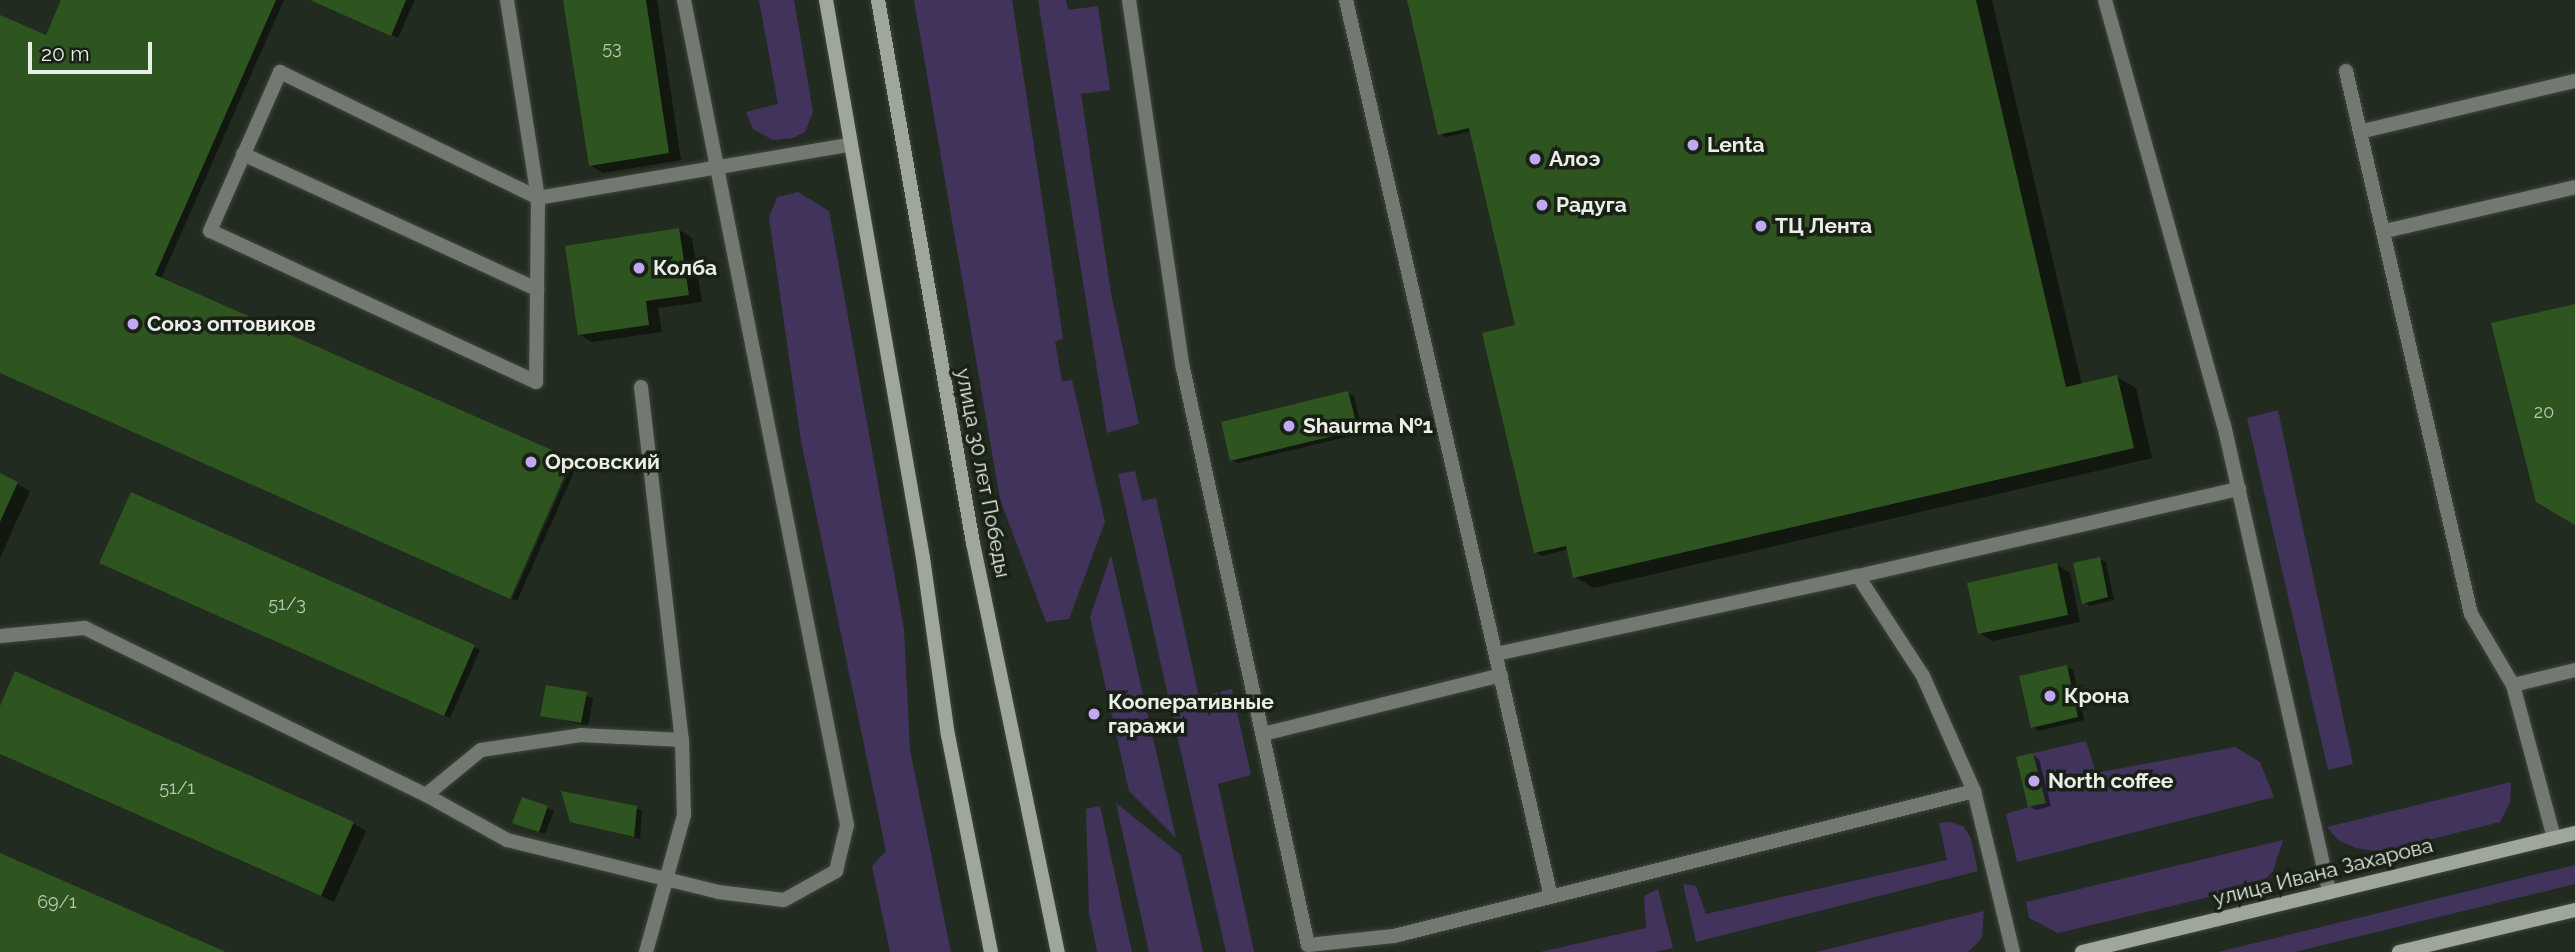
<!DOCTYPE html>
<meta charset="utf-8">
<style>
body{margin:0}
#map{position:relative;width:2575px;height:952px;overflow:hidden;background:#222b1f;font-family:Raleway,sans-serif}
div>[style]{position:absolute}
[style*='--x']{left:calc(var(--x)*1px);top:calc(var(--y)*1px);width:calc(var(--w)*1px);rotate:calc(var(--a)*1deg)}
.green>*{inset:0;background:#42335d}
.shadow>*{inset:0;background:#0007}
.building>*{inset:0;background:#2e551f}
.roads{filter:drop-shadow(0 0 2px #3e463b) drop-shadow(0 0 2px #3e463b)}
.lane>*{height:14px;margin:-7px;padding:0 7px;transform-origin:7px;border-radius:7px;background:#747872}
.secondary>*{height:14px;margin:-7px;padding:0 7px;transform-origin:7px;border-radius:7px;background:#9fa69c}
.dots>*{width:19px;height:19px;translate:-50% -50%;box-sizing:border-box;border:4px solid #192116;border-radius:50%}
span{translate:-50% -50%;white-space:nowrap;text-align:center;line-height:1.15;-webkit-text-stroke:7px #192116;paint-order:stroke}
.number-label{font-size:18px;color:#bac8b5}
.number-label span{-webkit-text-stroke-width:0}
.poi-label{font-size:21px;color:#e9efe7;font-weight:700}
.left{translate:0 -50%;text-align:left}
.street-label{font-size:21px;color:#e9efe7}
.scale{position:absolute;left:28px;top:42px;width:124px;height:32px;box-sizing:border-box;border:4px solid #e9efe7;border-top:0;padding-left:9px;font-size:21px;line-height:24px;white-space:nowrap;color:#e9efe7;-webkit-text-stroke:5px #192116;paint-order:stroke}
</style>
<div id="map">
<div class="green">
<i style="clip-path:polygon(759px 0,794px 0,813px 112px,805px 132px,793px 138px,773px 140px,753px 129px,746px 112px,778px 104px)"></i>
<i style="clip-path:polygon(914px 0,1012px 0,1063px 338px,1055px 342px,1062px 381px,1072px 380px,1105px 522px,1069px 619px,1046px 622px,1000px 499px)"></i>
<i style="clip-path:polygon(1038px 0,1066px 0,1068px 10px,1098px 6px,1110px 90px,1081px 94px,1111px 293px,1139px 424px,1107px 433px)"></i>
<i style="clip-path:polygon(798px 192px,829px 211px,904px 629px,910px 750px,951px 952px,890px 952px,872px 866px,886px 851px,801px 441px,769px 218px,777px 197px)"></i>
<i style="clip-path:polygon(2278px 410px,2353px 764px,2328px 770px,2247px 418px)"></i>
<i style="clip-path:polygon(1135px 471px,1142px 501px,1156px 498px,1199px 697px,1232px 689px,1251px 775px,1218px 784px,1254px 952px,1226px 952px,1118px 474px)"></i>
<i style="clip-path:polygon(1111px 555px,1176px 838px,1129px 791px,1090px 617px)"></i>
<i style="clip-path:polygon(2086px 741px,2096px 773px,2235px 747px,2260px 762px,2274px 797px,2017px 862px,2006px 814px,2046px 802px,2033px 753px)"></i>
<i style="clip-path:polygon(2511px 782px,2510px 802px,2500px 822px,2380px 852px,2356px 848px,2338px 840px,2327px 827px)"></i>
<i style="clip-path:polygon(1116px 803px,1181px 855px,1203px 952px,1149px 952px)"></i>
<i style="clip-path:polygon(1100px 806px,1132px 952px,1097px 952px,1089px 912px,1086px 809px)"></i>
<i style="clip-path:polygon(1950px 822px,1963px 826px,1971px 838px,1978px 871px,1696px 942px,1683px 884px,1696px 886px,1706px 914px,1947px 860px,1939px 823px)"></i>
<i style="clip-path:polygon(2283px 840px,2273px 871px,2260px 885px,2058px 933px,2029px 918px,2026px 902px)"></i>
<i style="clip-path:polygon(2575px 865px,2575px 884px,2294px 952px,2218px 952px)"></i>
<i style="clip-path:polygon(1658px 889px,1673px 948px,1655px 952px,1540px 952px,1646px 928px,1644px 896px)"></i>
<i style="clip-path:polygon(1984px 911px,1982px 938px,1968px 952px,1816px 952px)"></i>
</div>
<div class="shadow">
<i style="clip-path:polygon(63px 0,284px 0,161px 279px,0 373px,0 17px,46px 37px)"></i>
<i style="clip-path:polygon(312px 0,415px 0,398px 38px)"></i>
<i style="clip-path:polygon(565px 0,657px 0,681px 160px,603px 173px,590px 165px)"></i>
<i style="clip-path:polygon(1409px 0,1992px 0,2082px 385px,2117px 377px,2136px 388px,2152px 458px,1594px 588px,1575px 577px,1568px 549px,1542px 556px,1535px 552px,1517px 327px,1472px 131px,1446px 137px,1440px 133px)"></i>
<i style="clip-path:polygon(679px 230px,692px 238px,702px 302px,658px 308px,662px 332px,592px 342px,579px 334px)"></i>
<i style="clip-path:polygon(1347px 393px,1354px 396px,1363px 433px,1238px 463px,1231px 460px)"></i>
<i style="clip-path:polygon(573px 462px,577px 465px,517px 601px,512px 599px)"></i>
<i style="clip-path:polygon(0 475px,30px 491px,0 558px)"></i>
<i style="clip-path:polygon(2099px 559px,2106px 562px,2114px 600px,2090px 606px,2084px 602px)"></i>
<i style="clip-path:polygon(107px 565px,474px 647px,480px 650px,450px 718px)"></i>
<i style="clip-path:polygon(2057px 565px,2070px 573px,2080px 622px,1993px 641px,1979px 633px)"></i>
<i style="clip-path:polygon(2067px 667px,2073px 670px,2084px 720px,2039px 731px,2033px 727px)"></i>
<i style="clip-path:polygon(547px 687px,593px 698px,588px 726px,542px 715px)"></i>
<i style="clip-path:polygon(0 710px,353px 823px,366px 831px,334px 902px,0 754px)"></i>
<i style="clip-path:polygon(2033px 755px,2039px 759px,2051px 806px,2036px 810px,2029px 806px)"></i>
<i style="clip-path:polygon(523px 799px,554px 811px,545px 834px,520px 825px)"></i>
<i style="clip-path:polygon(636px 808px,642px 811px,640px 839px,571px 821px)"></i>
</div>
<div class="building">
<i style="clip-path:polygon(61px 0,276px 0,155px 275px,572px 459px,510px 599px,0 373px,0 15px,46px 35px)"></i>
<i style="clip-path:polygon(310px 0,406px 0,391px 36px)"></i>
<i style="clip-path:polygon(563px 0,646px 0,669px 153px,589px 166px)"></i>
<i style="clip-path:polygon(1407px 0,1976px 0,2066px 387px,2117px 375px,2134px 448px,1573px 578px,1566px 546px,1534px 553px,1482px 333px,1515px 325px,1469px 128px,1438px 135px)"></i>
<i style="clip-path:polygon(679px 228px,689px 295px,646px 301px,649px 325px,578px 335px,565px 246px)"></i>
<i style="clip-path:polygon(2575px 304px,2575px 525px,2536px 502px,2491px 323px)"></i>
<i style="clip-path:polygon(1348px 391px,1358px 430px,1230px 461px,1221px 422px)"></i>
<i style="clip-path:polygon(0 473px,18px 482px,0 522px)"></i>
<i style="clip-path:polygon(131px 492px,475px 645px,444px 716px,99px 563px)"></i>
<i style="clip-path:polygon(2100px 557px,2108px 597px,2082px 604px,2073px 563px)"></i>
<i style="clip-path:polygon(2057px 563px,2068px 615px,1978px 634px,1967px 583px)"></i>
<i style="clip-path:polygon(2067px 665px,2078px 717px,2031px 728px,2019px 676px)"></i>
<i style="clip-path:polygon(15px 671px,354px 822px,321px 896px,0 754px,0 706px)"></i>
<i style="clip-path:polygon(546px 685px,587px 692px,581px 723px,540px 716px)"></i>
<i style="clip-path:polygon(2033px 753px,2046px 803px,2028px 807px,2016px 757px)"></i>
<i style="clip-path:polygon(561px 791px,637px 806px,634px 837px,570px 822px)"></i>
<i style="clip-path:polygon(522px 797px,548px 806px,539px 832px,512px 823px)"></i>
<i style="clip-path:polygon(0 853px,226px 952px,0 952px)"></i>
</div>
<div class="roads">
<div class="lane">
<i style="--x:507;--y:0;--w:200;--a:81.1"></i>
<i style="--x:538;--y:198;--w:184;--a:90.6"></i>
<i style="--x:536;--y:382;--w:359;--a:-155.1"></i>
<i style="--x:210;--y:231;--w:174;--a:-66.2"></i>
<i style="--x:280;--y:72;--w:287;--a:26"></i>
<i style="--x:538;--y:198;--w:314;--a:-9.7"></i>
<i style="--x:1129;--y:0;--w:372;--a:81.7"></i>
<i style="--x:1183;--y:368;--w:590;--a:77.78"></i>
<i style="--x:1308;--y:945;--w:86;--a:-6"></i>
<i style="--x:1394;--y:936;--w:598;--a:-14.04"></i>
<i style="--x:1346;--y:0;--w:920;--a:77.13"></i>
<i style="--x:2105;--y:0;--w:441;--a:74.4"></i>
<i style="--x:2224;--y:425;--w:479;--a:77.3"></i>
<i style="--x:2346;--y:71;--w:557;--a:77.04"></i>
<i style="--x:2471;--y:614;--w:82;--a:59.4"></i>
<i style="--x:2513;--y:685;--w:158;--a:75"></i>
<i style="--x:2363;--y:131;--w:218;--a:-13.3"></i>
<i style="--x:243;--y:154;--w:324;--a:24.7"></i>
<i style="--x:2385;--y:231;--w:195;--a:-13"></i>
<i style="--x:641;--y:387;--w:355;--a:83.4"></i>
<i style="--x:682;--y:740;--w:75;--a:88.5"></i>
<i style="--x:684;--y:815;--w:142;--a:105.5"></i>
<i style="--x:1858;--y:576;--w:391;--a:-12.9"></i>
<i style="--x:0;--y:636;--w:85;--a:-5.4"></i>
<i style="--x:85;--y:628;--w:380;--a:26.1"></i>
<i style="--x:426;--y:795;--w:93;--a:29.1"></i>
<i style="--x:507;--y:840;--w:217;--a:13.8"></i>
<i style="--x:718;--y:892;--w:66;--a:6.9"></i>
<i style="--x:784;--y:900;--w:60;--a:-29.1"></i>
<i style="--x:836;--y:871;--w:47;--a:-76.6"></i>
<i style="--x:847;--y:825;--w:841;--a:-101.18"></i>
<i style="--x:1496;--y:654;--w:370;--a:-12.2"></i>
<i style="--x:1858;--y:576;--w:119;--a:57"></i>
<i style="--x:1923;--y:676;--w:126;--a:66.1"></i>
<i style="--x:1974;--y:791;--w:166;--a:76.4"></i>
<i style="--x:2513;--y:685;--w:64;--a:-13.6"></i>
<i style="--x:1263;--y:734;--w:245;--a:-13.9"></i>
<i style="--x:426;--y:795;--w:71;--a:-39.3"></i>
<i style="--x:481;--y:750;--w:101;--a:-8.5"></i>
<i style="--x:581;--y:735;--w:101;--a:2.8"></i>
</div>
<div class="secondary">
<i style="--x:826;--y:0;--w:566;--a:80.14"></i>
<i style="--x:923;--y:558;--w:179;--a:82"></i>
<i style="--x:948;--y:735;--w:221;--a:78.8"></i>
<i style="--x:878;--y:0;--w:551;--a:80.08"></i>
<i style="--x:973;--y:543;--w:418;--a:78.3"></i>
<i style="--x:2082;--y:952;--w:507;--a:-13.57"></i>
<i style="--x:2399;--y:952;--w:181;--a:-13.4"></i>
</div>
</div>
<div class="dots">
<i style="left:1693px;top:145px;background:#c0a8f3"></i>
<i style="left:1535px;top:159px;background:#c0a8f3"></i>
<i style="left:1542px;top:205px;background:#c0a8f3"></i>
<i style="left:1761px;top:226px;background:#c0a8f3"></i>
<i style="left:639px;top:268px;background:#c0a8f3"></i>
<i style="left:133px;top:324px;background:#c0a8f3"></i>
<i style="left:1289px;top:426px;background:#c0a8f3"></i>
<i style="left:531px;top:462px;background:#c0a8f3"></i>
<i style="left:2050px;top:696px;background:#c0a8f3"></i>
<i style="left:1094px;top:714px;background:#c0a8f3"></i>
<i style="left:2034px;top:781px;background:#c0a8f3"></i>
</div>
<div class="number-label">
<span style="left:612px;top:48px">53</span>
<span style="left:2544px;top:412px">20</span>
<span style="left:287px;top:604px">51/3</span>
<span style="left:177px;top:788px">51/1</span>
<span style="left:57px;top:902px">69/1</span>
</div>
<div class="poi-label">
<span class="left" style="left:1707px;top:145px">Lenta</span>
<span class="left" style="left:1549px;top:159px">Алоэ</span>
<span class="left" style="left:1556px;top:205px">Радуга</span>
<span class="left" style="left:1775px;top:226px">ТЦ Лента</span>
<span class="left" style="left:653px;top:268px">Колба</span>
<span class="left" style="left:147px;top:324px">Союз оптовиков</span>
<span class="left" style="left:1303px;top:426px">Shaurma №1</span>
<span class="left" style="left:545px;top:462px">Орсовский</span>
<span class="left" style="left:2064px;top:696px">Крона</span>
<span class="left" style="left:1108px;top:714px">Кооперативные<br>гаражи</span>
<span class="left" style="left:2048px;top:781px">North coffee</span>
</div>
<div class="street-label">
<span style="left:983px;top:473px;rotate:79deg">улица 30 лет Победы</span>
<span style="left:2323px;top:872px;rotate:-14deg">улица Ивана Захарова</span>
</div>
<div class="scale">20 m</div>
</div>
